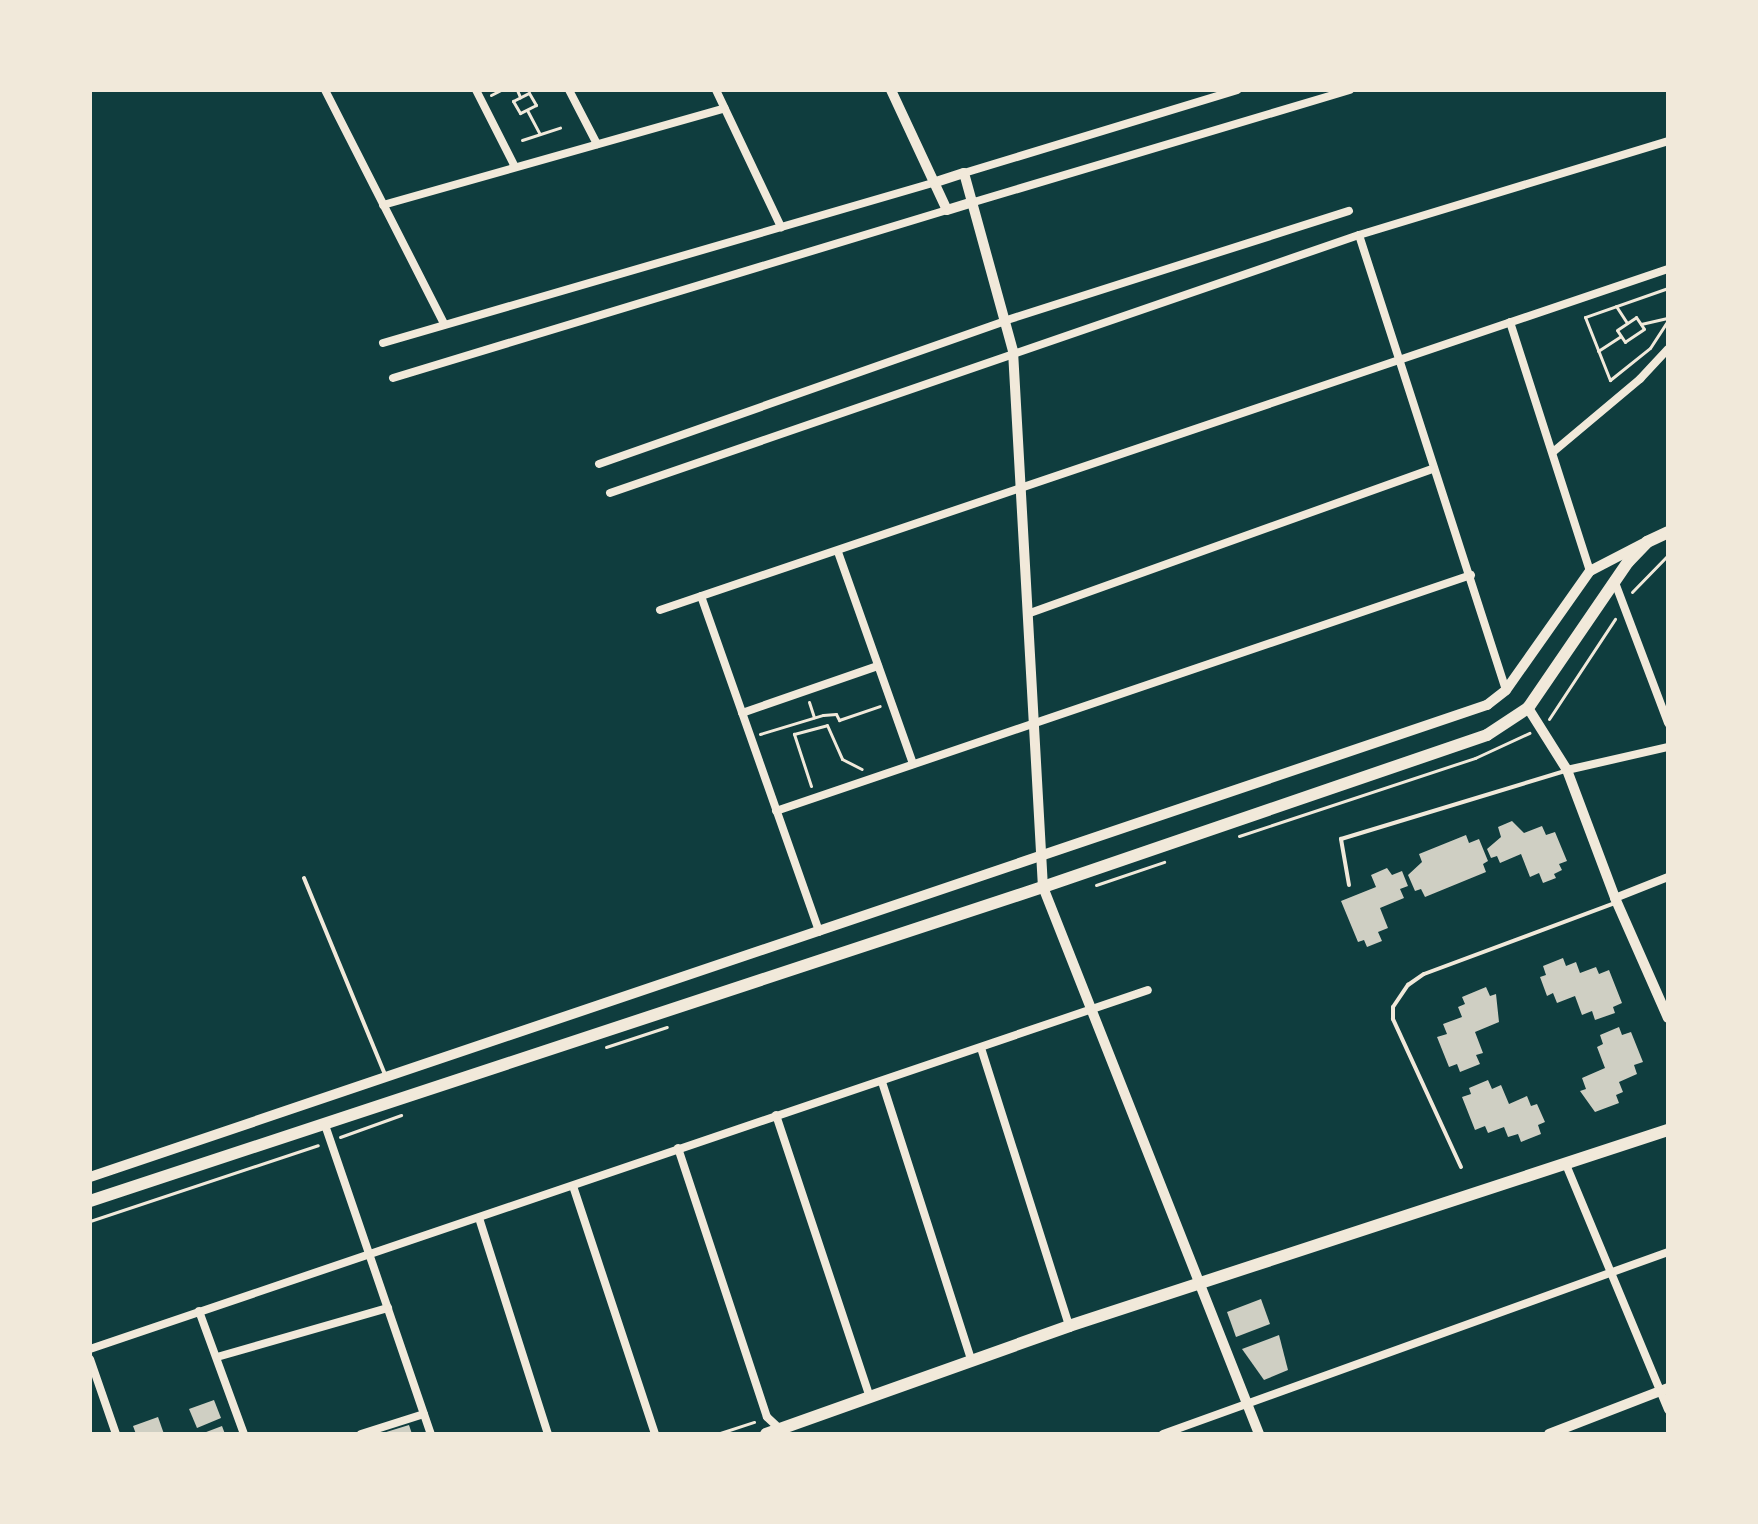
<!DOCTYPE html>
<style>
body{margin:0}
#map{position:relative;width:1758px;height:1524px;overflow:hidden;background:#0f3d3e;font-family:"Golos Text",sans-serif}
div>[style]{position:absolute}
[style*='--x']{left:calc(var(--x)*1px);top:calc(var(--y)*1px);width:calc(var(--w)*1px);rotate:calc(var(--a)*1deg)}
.building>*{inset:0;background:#cfcfc3}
.path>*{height:3px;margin:-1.5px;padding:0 1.5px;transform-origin:1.5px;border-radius:1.5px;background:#f1e9da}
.service>*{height:4px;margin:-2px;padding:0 2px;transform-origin:2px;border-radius:2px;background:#f1e9da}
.minor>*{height:8px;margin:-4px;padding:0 4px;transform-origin:4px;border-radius:4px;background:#f1e9da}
.tertiary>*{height:10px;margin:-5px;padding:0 5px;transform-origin:5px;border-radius:5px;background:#f1e9da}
.primary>*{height:12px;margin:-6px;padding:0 6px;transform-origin:6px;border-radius:6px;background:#f1e9da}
span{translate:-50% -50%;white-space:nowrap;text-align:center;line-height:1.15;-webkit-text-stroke:8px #f1e9da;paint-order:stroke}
.frame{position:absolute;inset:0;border:92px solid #f1e9da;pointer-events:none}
</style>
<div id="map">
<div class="building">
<i style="clip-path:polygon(1512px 821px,1524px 833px,1542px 826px,1546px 835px,1555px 832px,1567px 861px,1559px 864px,1562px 870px,1554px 874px,1556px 878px,1543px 883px,1539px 873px,1530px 877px,1521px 854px,1500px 863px,1497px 856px,1491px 858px,1487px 849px,1501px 837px,1498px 827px)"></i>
<i style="clip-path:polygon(1466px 835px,1469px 843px,1479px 839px,1488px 861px,1483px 864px,1486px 872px,1425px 897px,1421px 889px,1415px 891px,1408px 875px,1422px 862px,1419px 854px)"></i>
<i style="clip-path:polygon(1387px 868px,1392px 875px,1402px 871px,1408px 886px,1400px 889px,1404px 898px,1380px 908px,1388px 928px,1378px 932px,1382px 941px,1367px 947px,1364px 940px,1358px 942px,1341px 901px,1376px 887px,1371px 875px)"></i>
<i style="clip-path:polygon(1563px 958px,1566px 966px,1576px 962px,1580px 973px,1596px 967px,1599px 974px,1609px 970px,1622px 1003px,1613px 1007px,1615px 1013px,1595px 1020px,1592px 1011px,1582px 1015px,1575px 996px,1557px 1003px,1553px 993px,1547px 996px,1540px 977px,1546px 975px,1543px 966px)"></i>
<i style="clip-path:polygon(1486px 987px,1490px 996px,1496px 994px,1499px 1022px,1475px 1032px,1483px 1053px,1476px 1055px,1480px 1064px,1460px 1072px,1457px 1064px,1449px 1067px,1437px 1037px,1447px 1034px,1443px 1024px,1462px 1017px,1458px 1007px,1465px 1004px,1462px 997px)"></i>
<i style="clip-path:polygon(1619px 1027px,1622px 1035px,1631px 1032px,1643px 1062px,1634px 1065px,1637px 1074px,1619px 1082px,1623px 1092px,1616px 1095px,1619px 1103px,1595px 1112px,1580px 1091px,1586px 1089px,1582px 1078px,1605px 1068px,1597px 1047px,1603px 1044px,1600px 1035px)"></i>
<i style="clip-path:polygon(1488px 1080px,1492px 1089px,1501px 1085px,1509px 1104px,1527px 1096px,1531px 1106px,1537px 1104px,1545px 1122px,1538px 1125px,1541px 1134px,1521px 1142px,1518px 1134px,1508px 1137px,1504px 1127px,1488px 1133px,1485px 1126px,1475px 1130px,1462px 1097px,1471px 1094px,1469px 1088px)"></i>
<i style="clip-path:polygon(1261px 1299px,1270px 1324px,1236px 1337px,1227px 1312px)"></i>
<i style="clip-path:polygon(1279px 1335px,1288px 1370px,1264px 1380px,1242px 1349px)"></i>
<i style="clip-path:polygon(214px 1400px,221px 1418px,197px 1428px,189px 1409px)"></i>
<i style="clip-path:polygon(158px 1417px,164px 1434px,136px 1434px,133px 1426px)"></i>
<i style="clip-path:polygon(409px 1425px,412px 1434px,383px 1434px,383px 1433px)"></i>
<i style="clip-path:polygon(222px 1426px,225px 1434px,201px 1434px)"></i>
</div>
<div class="path">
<i style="--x:517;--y:90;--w:8;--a:67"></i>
<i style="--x:529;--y:93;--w:14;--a:60"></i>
<i style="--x:536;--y:105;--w:18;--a:153"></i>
<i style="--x:520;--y:113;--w:14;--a:-120"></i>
<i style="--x:513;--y:101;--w:18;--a:-27"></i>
<i style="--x:491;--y:95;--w:11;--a:-27"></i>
<i style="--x:527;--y:110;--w:27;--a:62"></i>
<i style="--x:522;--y:140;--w:40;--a:-18"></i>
<i style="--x:1668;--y:288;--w:88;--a:160.7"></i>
<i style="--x:1585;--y:317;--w:68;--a:68.4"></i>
<i style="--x:1610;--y:380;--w:51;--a:-38.7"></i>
<i style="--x:1650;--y:348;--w:33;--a:-57"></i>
<i style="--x:1616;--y:306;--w:20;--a:57"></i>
<i style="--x:1636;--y:317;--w:14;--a:56"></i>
<i style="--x:1644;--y:329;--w:23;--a:146"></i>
<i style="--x:1625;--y:342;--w:14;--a:-124"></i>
<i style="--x:1617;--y:330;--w:23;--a:-34"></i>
<i style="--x:1641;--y:324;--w:28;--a:-13"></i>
<i style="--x:1598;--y:351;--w:27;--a:-33"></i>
<i style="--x:1632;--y:592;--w:52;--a:-45.8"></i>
<i style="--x:809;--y:702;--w:16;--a:72"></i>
<i style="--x:1549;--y:719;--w:120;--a:-56.6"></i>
<i style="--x:760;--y:734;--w:66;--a:-16.8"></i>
<i style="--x:823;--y:715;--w:13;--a:-4"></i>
<i style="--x:836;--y:714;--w:7;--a:63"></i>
<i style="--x:839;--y:720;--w:43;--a:-18.9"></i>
<i style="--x:811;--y:786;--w:55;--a:-108.1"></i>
<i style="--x:794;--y:734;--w:34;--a:-15"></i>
<i style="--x:827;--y:725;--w:37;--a:66"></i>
<i style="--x:842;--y:759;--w:22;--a:27"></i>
<i style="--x:1239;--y:836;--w:249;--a:-18.3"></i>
<i style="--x:1475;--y:758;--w:60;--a:-24.8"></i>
<i style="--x:1096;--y:885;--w:72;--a:-18.7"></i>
<i style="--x:606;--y:1047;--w:64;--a:-18.2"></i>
<i style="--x:340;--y:1137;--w:65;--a:-19.8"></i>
<i style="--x:90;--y:1221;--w:240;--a:-18.4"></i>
<i style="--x:717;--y:1434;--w:39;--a:-18"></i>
</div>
<div class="service">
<i style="--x:304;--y:878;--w:215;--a:67.6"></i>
<i style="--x:1349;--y:885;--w:47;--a:-99.9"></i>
<i style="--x:1341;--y:839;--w:234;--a:-16.9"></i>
<i style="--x:1461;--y:1167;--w:163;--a:-114.7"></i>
<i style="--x:1393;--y:1019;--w:12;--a:-90"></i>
<i style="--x:1393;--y:1007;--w:27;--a:-56"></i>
<i style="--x:1408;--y:985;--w:19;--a:-35"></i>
<i style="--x:1424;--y:974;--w:204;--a:-20.4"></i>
</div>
<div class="minor">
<i style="--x:325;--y:90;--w:263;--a:63"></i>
<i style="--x:476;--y:90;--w:86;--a:63.1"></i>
<i style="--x:569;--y:90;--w:61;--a:62.6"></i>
<i style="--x:716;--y:90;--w:152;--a:64.6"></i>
<i style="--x:964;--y:173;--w:286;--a:-16.9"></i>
<i style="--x:974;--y:202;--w:392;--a:-16.6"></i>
<i style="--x:383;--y:205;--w:355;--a:-15.8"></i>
<i style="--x:1359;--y:235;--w:478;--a:72.1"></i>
<i style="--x:1510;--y:322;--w:262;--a:72.2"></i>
<i style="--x:383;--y:343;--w:576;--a:-16.23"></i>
<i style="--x:393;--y:378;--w:579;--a:-16.87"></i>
<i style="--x:1553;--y:452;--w:114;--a:-40"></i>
<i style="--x:1640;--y:379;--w:41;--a:-47"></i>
<i style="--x:599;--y:464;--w:433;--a:-19.4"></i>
<i style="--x:1007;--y:320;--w:359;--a:-17.7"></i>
<i style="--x:610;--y:493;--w:792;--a:-19.01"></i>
<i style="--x:1359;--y:235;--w:323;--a:-16.9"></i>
<i style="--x:838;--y:552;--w:225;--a:70.5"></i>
<i style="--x:1614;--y:580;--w:153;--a:69.3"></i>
<i style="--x:701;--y:596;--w:356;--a:70.6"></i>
<i style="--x:660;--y:610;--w:1064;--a:-18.69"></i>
<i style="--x:1030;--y:613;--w:429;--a:-19.7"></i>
<i style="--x:742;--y:713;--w:144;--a:-19.1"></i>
<i style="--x:1567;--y:770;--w:104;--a:-12.8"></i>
<i style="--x:776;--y:811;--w:734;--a:-18.76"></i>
<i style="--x:1615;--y:898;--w:57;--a:-21.6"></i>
<i style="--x:981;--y:1048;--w:292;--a:72.4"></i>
<i style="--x:882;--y:1082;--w:292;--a:72.2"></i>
<i style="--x:776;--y:1115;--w:297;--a:71.6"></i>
<i style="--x:325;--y:1125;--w:327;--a:71.1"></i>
<i style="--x:678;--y:1148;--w:283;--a:71.7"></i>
<i style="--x:767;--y:1417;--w:25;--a:43"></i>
<i style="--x:1567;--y:1167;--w:263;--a:67.4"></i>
<i style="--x:573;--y:1186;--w:261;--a:71.7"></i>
<i style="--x:479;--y:1218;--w:227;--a:72.3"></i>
<i style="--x:199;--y:1311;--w:131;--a:69.9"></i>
<i style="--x:90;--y:1349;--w:1117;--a:-18.74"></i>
<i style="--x:217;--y:1357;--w:178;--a:-16"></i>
<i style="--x:90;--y:1359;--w:79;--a:70.9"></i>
<i style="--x:361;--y:1434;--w:66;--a:-17.6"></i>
<i style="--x:1163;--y:1434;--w:537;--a:-19.82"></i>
</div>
<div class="tertiary">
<i style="--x:891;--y:90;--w:132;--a:65"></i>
<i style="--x:947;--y:210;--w:28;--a:-17"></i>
<i style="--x:936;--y:182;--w:29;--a:-18"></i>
<i style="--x:964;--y:173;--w:185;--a:74.6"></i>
<i style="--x:1013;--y:351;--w:537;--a:86.8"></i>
<i style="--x:1043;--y:887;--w:588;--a:68.45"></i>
<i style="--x:1528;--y:708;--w:73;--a:57.8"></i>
<i style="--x:1567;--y:770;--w:137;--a:69.4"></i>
<i style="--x:1615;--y:898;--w:131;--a:66.2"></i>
<i style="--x:90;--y:1177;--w:1475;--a:-18.67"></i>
<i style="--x:1487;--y:705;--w:24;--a:-38"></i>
<i style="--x:1506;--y:690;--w:146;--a:-54.8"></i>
<i style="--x:1590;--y:571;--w:61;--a:-27.4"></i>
<i style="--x:1549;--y:1434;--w:128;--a:-21.1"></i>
</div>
<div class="primary">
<i style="--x:90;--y:1201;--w:1003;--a:-18.24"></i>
<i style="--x:1043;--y:887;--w:469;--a:-18.9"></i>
<i style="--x:1487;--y:735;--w:49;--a:-33.4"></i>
<i style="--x:1528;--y:708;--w:177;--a:-55.6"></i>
<i style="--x:1628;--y:562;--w:28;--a:-46"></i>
<i style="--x:1647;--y:542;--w:23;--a:-25"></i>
<i style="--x:766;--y:1434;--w:322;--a:-19.6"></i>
<i style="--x:1069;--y:1326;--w:630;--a:-18.12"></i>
</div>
<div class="frame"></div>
</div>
